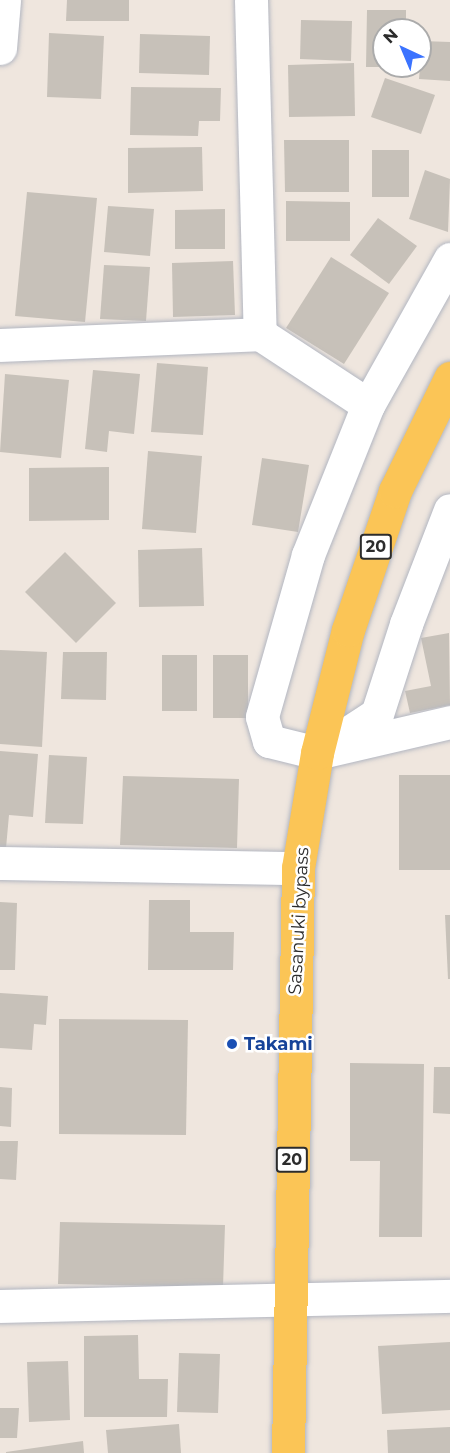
<!DOCTYPE html>
<style>
body{margin:0}
#map{position:relative;width:450px;height:1453px;overflow:hidden;background:#efe6de;font-family:Montserrat,sans-serif}
div>[style]{position:absolute}
[style*='--x']{left:calc(var(--x)*1px);top:calc(var(--y)*1px);width:calc(var(--w)*1px);rotate:calc(var(--a)*1deg)}
.building>*{inset:0;background:#c7c1b9}
.roads{filter:drop-shadow(0 0 2px #b2b6c1) drop-shadow(0 0 2px #b2b6c1)}
.minor>*{height:33px;margin:-16.5px;padding:0 16.5px;transform-origin:16.5px;border-radius:16.5px;background:#fff}
.major>*{height:33px;margin:-16.5px;padding:0 16.5px;transform-origin:16.5px;border-radius:16.5px;background:#fbc556}
.dots>*{width:16px;height:16px;translate:-50% -50%;box-sizing:border-box;border:3px solid #fff;border-radius:50%}
span{translate:-50% -50%;white-space:nowrap;text-align:center;line-height:1.15;-webkit-text-stroke:5px #fff;paint-order:stroke}
.shield-label span{padding:2px 4px;background:#fff;border:2px solid;border-radius:4px;-webkit-text-stroke-width:0}
.shield-label{font-size:16px;color:#2c2c2c;font-weight:700}
.street-label{font-size:18px;color:#2c2c2c}
.transit-label{font-size:18px;color:#164399;font-weight:700}
.left{translate:0 -50%;text-align:left}
.north{position:absolute;left:372px;top:18px;width:60px;height:60px;box-sizing:border-box;background:#fff;border:2px solid #ababab;border-radius:50%;rotate:316deg;font-size:16px;font-weight:700;line-height:24px;text-align:center;color:#2c2c2c}
.north::after{content:'';display:block;margin:auto;width:21px;height:27px;background:#3b73ff;clip-path:polygon(50% 0,100% 100%,50% 72%,0 100%)}
</style>
<div id="map">
<div class="building">
<i style="clip-path:polygon(67px 0,129px 0,129px 21px,66px 21px)"></i>
<i style="clip-path:polygon(367px 10px,406px 10px,406px 30px,384px 30px,384px 67px,366px 67px)"></i>
<i style="clip-path:polygon(301px 20px,352px 21px,351px 61px,300px 59px)"></i>
<i style="clip-path:polygon(49px 33px,104px 36px,101px 99px,47px 97px)"></i>
<i style="clip-path:polygon(140px 34px,210px 36px,209px 75px,139px 73px)"></i>
<i style="clip-path:polygon(422px 41px,450px 42px,450px 81px,419px 79px)"></i>
<i style="clip-path:polygon(354px 63px,355px 116px,289px 117px,288px 65px)"></i>
<i style="clip-path:polygon(385px 78px,435px 95px,421px 134px,371px 117px)"></i>
<i style="clip-path:polygon(131px 87px,221px 88px,220px 121px,199px 121px,198px 136px,130px 135px)"></i>
<i style="clip-path:polygon(284px 140px,349px 140px,349px 192px,285px 192px)"></i>
<i style="clip-path:polygon(202px 147px,203px 191px,128px 193px,128px 148px)"></i>
<i style="clip-path:polygon(372px 150px,409px 150px,409px 197px,372px 197px)"></i>
<i style="clip-path:polygon(425px 170px,450px 179px,448px 232px,409px 219px)"></i>
<i style="clip-path:polygon(27px 192px,97px 198px,85px 322px,15px 316px)"></i>
<i style="clip-path:polygon(286px 201px,350px 202px,350px 241px,286px 241px)"></i>
<i style="clip-path:polygon(108px 206px,154px 209px,150px 256px,104px 252px)"></i>
<i style="clip-path:polygon(225px 209px,225px 249px,175px 249px,175px 210px)"></i>
<i style="clip-path:polygon(378px 218px,417px 246px,389px 284px,350px 255px)"></i>
<i style="clip-path:polygon(331px 257px,389px 293px,344px 364px,286px 328px)"></i>
<i style="clip-path:polygon(233px 261px,235px 315px,173px 317px,172px 263px)"></i>
<i style="clip-path:polygon(104px 265px,150px 267px,146px 321px,100px 319px)"></i>
<i style="clip-path:polygon(157px 363px,208px 367px,203px 435px,151px 432px)"></i>
<i style="clip-path:polygon(93px 370px,140px 374px,134px 434px,109px 431px,107px 452px,85px 449px)"></i>
<i style="clip-path:polygon(5px 374px,69px 380px,61px 458px,0 452px)"></i>
<i style="clip-path:polygon(148px 451px,202px 456px,196px 533px,142px 529px)"></i>
<i style="clip-path:polygon(262px 458px,309px 465px,298px 532px,252px 525px)"></i>
<i style="clip-path:polygon(109px 467px,109px 520px,29px 521px,29px 468px)"></i>
<i style="clip-path:polygon(202px 548px,204px 606px,139px 607px,138px 550px)"></i>
<i style="clip-path:polygon(65px 552px,116px 603px,76px 643px,25px 592px)"></i>
<i style="clip-path:polygon(449px 633px,450px 705px,410px 713px,405px 691px,431px 686px,421px 638px)"></i>
<i style="clip-path:polygon(0 650px,47px 652px,42px 747px,0 744px)"></i>
<i style="clip-path:polygon(63px 652px,107px 652px,106px 700px,61px 699px)"></i>
<i style="clip-path:polygon(162px 655px,197px 655px,197px 711px,162px 711px)"></i>
<i style="clip-path:polygon(213px 655px,248px 655px,248px 718px,213px 718px)"></i>
<i style="clip-path:polygon(0 751px,38px 754px,33px 817px,9px 815px,6px 848px,0 847px)"></i>
<i style="clip-path:polygon(49px 755px,87px 757px,83px 824px,45px 823px)"></i>
<i style="clip-path:polygon(399px 775px,450px 775px,450px 870px,399px 870px)"></i>
<i style="clip-path:polygon(123px 776px,239px 779px,237px 848px,120px 845px)"></i>
<i style="clip-path:polygon(149px 900px,190px 900px,190px 932px,234px 932px,233px 970px,148px 970px)"></i>
<i style="clip-path:polygon(0 902px,17px 903px,15px 970px,0 970px)"></i>
<i style="clip-path:polygon(445px 915px,450px 915px,450px 979px,448px 979px)"></i>
<i style="clip-path:polygon(0 993px,48px 996px,46px 1025px,34px 1024px,32px 1050px,0 1048px)"></i>
<i style="clip-path:polygon(59px 1019px,188px 1020px,186px 1135px,59px 1134px)"></i>
<i style="clip-path:polygon(350px 1063px,424px 1064px,422px 1237px,379px 1237px,380px 1161px,350px 1161px)"></i>
<i style="clip-path:polygon(434px 1067px,450px 1067px,450px 1114px,433px 1113px)"></i>
<i style="clip-path:polygon(0 1087px,12px 1088px,11px 1127px,0 1126px)"></i>
<i style="clip-path:polygon(0 1141px,18px 1141px,16px 1180px,0 1179px)"></i>
<i style="clip-path:polygon(60px 1222px,225px 1225px,223px 1287px,58px 1284px)"></i>
<i style="clip-path:polygon(138px 1335px,139px 1379px,168px 1379px,167px 1417px,84px 1417px,84px 1336px)"></i>
<i style="clip-path:polygon(450px 1342px,450px 1410px,382px 1414px,378px 1346px)"></i>
<i style="clip-path:polygon(179px 1353px,220px 1354px,218px 1413px,177px 1412px)"></i>
<i style="clip-path:polygon(68px 1361px,70px 1420px,29px 1422px,27px 1362px)"></i>
<i style="clip-path:polygon(0 1408px,19px 1408px,17px 1438px,0 1438px)"></i>
<i style="clip-path:polygon(179px 1424px,181px 1453px,108px 1453px,106px 1430px)"></i>
<i style="clip-path:polygon(450px 1427px,450px 1453px,388px 1453px,387px 1430px)"></i>
<i style="clip-path:polygon(83px 1441px,84px 1453px,6px 1453px,6px 1452px)"></i>
</div>
<div class="roads">
<div class="minor">
<i style="--x:251;--y:0;--w:334;--a:88.5"></i>
<i style="--x:0;--y:48;--w:48;--a:-85.2"></i>
<i style="--x:450;--y:259;--w:167;--a:119.3"></i>
<i style="--x:368;--y:405;--w:162;--a:111.8"></i>
<i style="--x:308;--y:555;--w:168;--a:105.9"></i>
<i style="--x:262;--y:717;--w:25;--a:74"></i>
<i style="--x:269;--y:741;--w:49;--a:14"></i>
<i style="--x:317;--y:753;--w:137;--a:-13.1"></i>
<i style="--x:0;--y:345;--w:260;--a:-2.4"></i>
<i style="--x:260;--y:334;--w:129;--a:33.3"></i>
<i style="--x:334;--y:742;--w:51;--a:-33.1"></i>
<i style="--x:377;--y:714;--w:95;--a:-72.1"></i>
<i style="--x:406;--y:624;--w:122;--a:-68.9"></i>
<i style="--x:0;--y:863;--w:298;--a:1"></i>
<i style="--x:0;--y:1306;--w:450;--a:-1.3"></i>
</div>
<div class="major">
<i style="--x:288;--y:1453;--w:585;--a:-89.02"></i>
<i style="--x:298;--y:868;--w:117;--a:-80.6"></i>
<i style="--x:317;--y:753;--w:127;--a:-75.9"></i>
<i style="--x:348;--y:630;--w:147;--a:-71.3"></i>
<i style="--x:395;--y:491;--w:126;--a:-64"></i>
</div>
</div>
<div class="dots">
<i style="left:232px;top:1044px;background:#1a4fb4"></i>
</div>
<div class="shield-label">
<span style="left:376px;top:547px">20</span>
<span style="left:292px;top:1160px">20</span>
</div>
<div class="street-label">
<span style="left:299px;top:921px;rotate:-87deg">Sasanuki bypass</span>
</div>
<div class="transit-label">
<span class="left" style="left:244px;top:1044px">Takami</span>
</div>
<div class="north">N</div>
</div>
